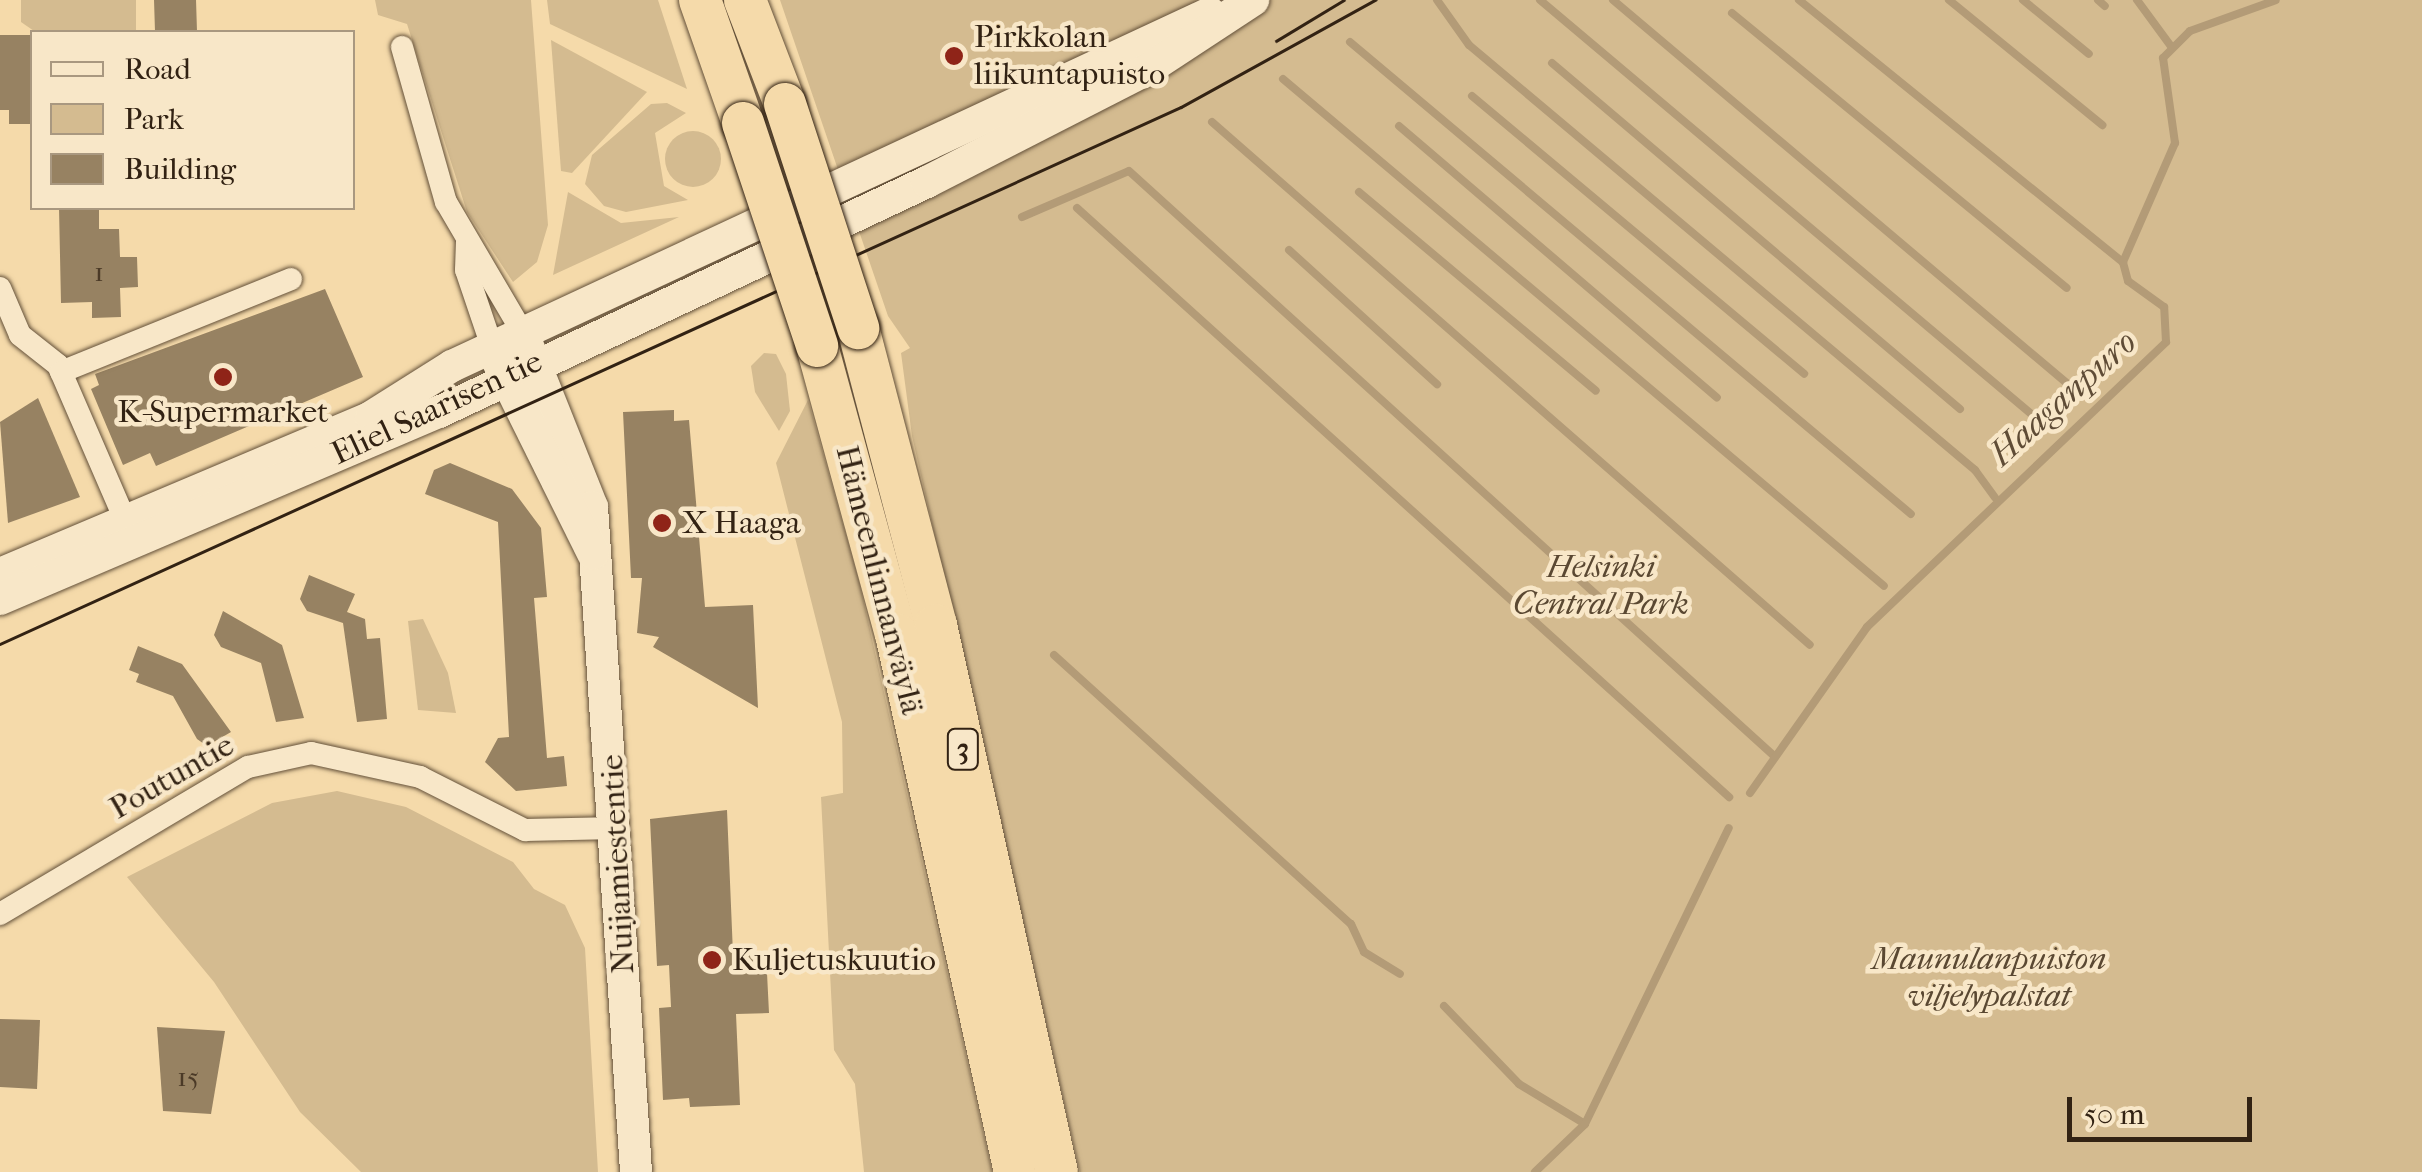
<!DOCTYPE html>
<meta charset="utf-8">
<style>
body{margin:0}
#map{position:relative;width:2422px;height:1172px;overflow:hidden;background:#f5daaa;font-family:"IM FELL French Canon",serif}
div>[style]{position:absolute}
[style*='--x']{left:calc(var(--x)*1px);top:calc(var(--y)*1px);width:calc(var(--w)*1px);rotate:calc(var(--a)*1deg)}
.green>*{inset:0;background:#d4bb90}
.round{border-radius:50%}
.stream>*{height:8px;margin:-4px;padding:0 4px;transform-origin:4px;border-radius:4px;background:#b39b77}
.building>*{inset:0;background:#978262}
.roads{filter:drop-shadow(0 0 2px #635039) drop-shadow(0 0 2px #635039)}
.street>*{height:22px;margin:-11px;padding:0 11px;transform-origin:11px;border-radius:11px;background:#f8e7c8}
.secondary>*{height:32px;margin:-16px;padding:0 16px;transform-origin:16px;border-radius:16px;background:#f8e7c8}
.highway>*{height:42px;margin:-21px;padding:0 21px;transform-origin:21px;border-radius:21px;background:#f5daaa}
.tram>*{height:2.5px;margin:-1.25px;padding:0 1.25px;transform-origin:1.25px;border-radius:1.25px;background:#322213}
.bridges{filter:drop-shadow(0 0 2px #322213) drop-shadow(0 0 2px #322213)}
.highway-bridge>*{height:42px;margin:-21px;padding:0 21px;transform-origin:21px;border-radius:21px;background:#f5daaa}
.dots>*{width:28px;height:28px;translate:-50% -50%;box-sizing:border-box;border:5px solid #f8e7c8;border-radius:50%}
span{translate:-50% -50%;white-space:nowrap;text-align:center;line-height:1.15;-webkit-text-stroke:9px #f8e7c8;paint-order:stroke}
.number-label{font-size:28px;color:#4b3a27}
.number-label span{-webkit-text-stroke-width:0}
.shield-label span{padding:2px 8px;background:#f8e7c8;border:2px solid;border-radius:8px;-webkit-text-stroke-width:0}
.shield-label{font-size:30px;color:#322213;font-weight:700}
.poi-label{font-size:32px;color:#322213}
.left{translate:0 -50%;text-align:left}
.street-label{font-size:32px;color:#322213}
.park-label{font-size:32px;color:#5a4832;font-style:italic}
.water-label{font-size:35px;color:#5f4c36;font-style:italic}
.legend{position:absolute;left:30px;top:30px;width:325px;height:180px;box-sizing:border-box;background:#f8e7c8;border:2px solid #a99880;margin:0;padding:12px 18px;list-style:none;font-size:30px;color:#322213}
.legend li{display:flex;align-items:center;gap:20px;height:50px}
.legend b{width:50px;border:2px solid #a99880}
.scale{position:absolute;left:2067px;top:1097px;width:185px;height:45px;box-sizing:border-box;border:5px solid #322213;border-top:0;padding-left:12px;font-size:30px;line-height:35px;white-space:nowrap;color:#322213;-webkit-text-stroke:8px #f8e7c8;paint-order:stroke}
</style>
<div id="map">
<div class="green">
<i style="clip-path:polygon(21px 0,136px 0,136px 32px,34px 31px,21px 22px)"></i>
<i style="clip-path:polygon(375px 0,531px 0,548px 225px,537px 262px,513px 282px,467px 212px,407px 24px,378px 15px)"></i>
<i style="clip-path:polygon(547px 0,658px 0,687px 89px,550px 24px)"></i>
<i style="clip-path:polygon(780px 0,2422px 0,2422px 1172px,1080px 1172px,912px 436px,901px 353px,910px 348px,888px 316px)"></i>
<i style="clip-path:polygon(551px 40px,647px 92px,572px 173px,561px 171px)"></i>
<i style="clip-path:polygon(667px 103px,686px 113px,655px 133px,664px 186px,688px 200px,626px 212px,604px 206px,585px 184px,592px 155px,651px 104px)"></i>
<i class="round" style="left:665px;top:131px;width:56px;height:56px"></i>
<i style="clip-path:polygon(568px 192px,621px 223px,679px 217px,553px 275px)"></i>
<i style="clip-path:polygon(764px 353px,776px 354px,786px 374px,790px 411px,779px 431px,755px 392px,751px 366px)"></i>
<i style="clip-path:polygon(808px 400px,859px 581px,992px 1172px,864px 1172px,855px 1084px,834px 1050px,821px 797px,843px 793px,842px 722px,776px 463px)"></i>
<i style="clip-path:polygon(423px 619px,448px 673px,456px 713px,418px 710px,408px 621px)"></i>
<i style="clip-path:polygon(337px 791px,406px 807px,513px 862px,534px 889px,565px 905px,585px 948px,598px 1172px,361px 1172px,300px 1112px,214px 982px,127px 877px,272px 803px)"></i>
</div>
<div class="stream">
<i style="--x:1437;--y:0;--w:55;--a:54.6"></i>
<i style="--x:1469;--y:45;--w:661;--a:40.03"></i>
<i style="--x:1975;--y:470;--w:34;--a:54"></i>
<i style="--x:1540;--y:0;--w:656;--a:40.12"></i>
<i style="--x:1613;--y:0;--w:597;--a:40.17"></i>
<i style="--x:1799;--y:0;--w:417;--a:39"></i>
<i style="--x:1949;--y:0;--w:198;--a:39.2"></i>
<i style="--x:2023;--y:0;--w:85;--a:39.3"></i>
<i style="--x:2098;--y:0;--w:9;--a:41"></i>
<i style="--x:2137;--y:0;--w:56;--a:53.7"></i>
<i style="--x:1732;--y:13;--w:433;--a:39.4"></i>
<i style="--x:1350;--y:42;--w:733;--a:40.08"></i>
<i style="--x:1552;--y:63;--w:535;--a:40.3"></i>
<i style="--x:1283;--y:79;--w:786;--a:40.15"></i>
<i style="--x:1472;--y:96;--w:433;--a:39.9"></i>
<i style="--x:1212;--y:122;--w:794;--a:41.17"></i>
<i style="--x:1399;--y:126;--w:418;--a:40.5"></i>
<i style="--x:1359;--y:192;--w:309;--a:40"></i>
<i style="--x:1077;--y:208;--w:879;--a:42.09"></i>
<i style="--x:1022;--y:217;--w:116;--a:-23.3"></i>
<i style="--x:1129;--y:171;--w:869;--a:42.2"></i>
<i style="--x:1289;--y:250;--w:200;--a:42.2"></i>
<i style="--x:1054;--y:655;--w:401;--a:42.2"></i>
<i style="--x:1351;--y:924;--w:31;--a:65"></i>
<i style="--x:1364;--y:952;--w:42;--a:31.4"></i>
<i style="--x:1750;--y:793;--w:203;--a:-54.8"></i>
<i style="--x:1867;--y:627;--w:413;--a:-43.6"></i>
<i style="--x:2166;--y:342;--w:35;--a:-93"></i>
<i style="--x:2164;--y:307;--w:44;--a:-144.2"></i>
<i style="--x:2128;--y:281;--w:20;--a:-105"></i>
<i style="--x:2123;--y:262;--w:130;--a:-66.4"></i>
<i style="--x:2175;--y:143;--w:86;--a:-98"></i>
<i style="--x:2163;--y:58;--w:38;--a:-45"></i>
<i style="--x:2190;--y:31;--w:91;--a:-19.8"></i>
<i style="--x:1444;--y:1006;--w:108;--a:46.1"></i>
<i style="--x:1519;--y:1084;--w:77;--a:31.2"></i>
<i style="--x:1535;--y:1172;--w:69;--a:-43.8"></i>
<i style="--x:1585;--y:1124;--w:329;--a:-64.1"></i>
</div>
<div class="building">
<i style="clip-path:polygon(154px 0,196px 0,197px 32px,155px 32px)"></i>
<i style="clip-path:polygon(0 35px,32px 35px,32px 124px,9px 124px,9px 110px,0 110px)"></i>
<i style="clip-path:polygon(59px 208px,99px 208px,99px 229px,119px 229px,120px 257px,137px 257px,138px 287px,120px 288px,121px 317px,92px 318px,92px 302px,61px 303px)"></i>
<i style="clip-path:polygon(325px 289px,363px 377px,156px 466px,150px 453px,123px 465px,91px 389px,99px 385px,95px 374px)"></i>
<i style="clip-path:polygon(38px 398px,80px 497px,8px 523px,0 422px)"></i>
<i style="clip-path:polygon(674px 410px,674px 421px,689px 420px,705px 607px,753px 605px,758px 708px,653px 647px,659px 637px,637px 633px,642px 578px,631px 578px,623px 412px)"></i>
<i style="clip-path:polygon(450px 463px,512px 489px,541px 528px,547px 597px,534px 598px,547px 758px,564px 756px,567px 786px,516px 791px,485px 762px,498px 738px,509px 737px,498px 522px,425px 494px,434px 470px)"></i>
<i style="clip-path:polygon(309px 575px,355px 594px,347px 612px,365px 619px,367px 639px,380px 638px,387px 719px,357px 722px,343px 623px,307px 611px,300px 599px)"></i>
<i style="clip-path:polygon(223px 611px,282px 645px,304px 718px,276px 722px,261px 663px,221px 647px,214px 635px)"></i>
<i style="clip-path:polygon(138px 646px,182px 664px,231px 732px,207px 746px,197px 739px,173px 696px,136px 682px,139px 674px,129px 670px)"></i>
<i style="clip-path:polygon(727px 810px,733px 954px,766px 953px,769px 1013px,736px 1014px,740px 1105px,690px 1107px,689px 1098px,663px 1100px,659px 1008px,671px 1007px,669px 965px,657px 966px,650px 819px)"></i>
<i style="clip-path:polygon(0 1019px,40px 1020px,37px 1089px,0 1087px)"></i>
<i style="clip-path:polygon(157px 1027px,225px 1031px,211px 1114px,163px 1111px)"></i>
</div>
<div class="roads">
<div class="street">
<i style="--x:402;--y:47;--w:161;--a:74.2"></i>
<i style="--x:446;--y:202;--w:152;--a:59.6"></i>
<i style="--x:467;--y:241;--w:29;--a:92"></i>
<i style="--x:466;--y:270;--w:81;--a:71.3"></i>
<i style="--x:0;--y:288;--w:51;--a:66.9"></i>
<i style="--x:20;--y:335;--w:48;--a:38.3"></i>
<i style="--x:58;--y:365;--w:181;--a:66.6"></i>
<i style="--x:61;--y:372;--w:248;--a:-22"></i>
<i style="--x:0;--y:914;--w:288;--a:-30.7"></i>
<i style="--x:248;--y:767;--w:65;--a:-12.5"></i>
<i style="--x:311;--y:753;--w:112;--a:12.4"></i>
<i style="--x:420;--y:777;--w:118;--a:26.8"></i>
<i style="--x:525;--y:830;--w:92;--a:-1.2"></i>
</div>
<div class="secondary">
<i style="--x:528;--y:346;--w:173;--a:68.3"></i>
<i style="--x:592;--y:507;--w:666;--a:86.21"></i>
<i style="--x:497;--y:360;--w:216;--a:63.6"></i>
<i style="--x:0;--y:574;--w:403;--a:-22.9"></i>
<i style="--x:371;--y:417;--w:96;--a:-32.2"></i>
<i style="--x:452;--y:366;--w:836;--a:-24.97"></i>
<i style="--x:0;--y:599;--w:477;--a:-23.1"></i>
<i style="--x:439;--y:412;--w:539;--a:-25.24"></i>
<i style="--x:927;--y:182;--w:248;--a:-27.1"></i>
<i style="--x:1148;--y:69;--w:126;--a:-33.3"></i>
</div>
<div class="highway">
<i style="--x:700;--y:0;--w:130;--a:70.7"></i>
<i style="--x:745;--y:0;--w:111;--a:69"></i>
<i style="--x:858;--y:328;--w:307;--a:75.3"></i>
<i style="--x:936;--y:625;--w:560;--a:77.53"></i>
<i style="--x:817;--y:346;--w:299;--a:74.7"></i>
<i style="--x:896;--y:634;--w:551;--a:77.53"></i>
</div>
</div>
<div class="tram">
<i style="--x:1276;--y:41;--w:79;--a:-31.1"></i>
<i style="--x:0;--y:644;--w:1297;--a:-24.45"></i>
<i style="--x:1181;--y:107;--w:222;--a:-28.9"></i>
</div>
<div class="bridges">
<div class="highway-bridge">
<i style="--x:785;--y:104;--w:236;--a:71.9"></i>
<i style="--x:743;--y:123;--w:235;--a:71.6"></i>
</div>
</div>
<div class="dots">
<i style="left:954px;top:56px;background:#8f2418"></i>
<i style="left:223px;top:377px;background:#8f2418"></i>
<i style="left:662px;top:523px;background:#8f2418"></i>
<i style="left:712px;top:960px;background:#8f2418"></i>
</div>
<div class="number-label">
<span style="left:99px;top:272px">1</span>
<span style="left:188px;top:1077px">15</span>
</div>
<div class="shield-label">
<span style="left:963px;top:749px">3</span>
</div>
<div class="poi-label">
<span class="left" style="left:974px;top:56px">Pirkkolan<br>liikuntapuisto</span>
<span style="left:223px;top:412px">K-Supermarket</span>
<span class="left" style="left:682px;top:523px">X Haaga</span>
<span class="left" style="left:732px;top:960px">Kuljetuskuutio</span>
</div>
<div class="street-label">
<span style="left:437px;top:408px;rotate:-25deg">Eliel Saarisen tie</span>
<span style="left:879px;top:580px;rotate:76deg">Hämeenlinnanväylä</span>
<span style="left:172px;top:777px;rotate:-30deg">Poutuntie</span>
<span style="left:618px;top:864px;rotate:-93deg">Nuijamiestentie</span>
</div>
<div class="park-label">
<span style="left:1601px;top:586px">Helsinki<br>Central Park</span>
<span style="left:1989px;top:978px">Maunulanpuiston<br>viljelypalstat</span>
</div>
<div class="water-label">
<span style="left:2063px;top:398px;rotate:-42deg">Haaganpuro</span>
</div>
<ul class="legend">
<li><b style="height:12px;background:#f8e7c8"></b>Road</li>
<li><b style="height:28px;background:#d4bb90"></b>Park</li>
<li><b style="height:28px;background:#978262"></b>Building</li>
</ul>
<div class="scale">50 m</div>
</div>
